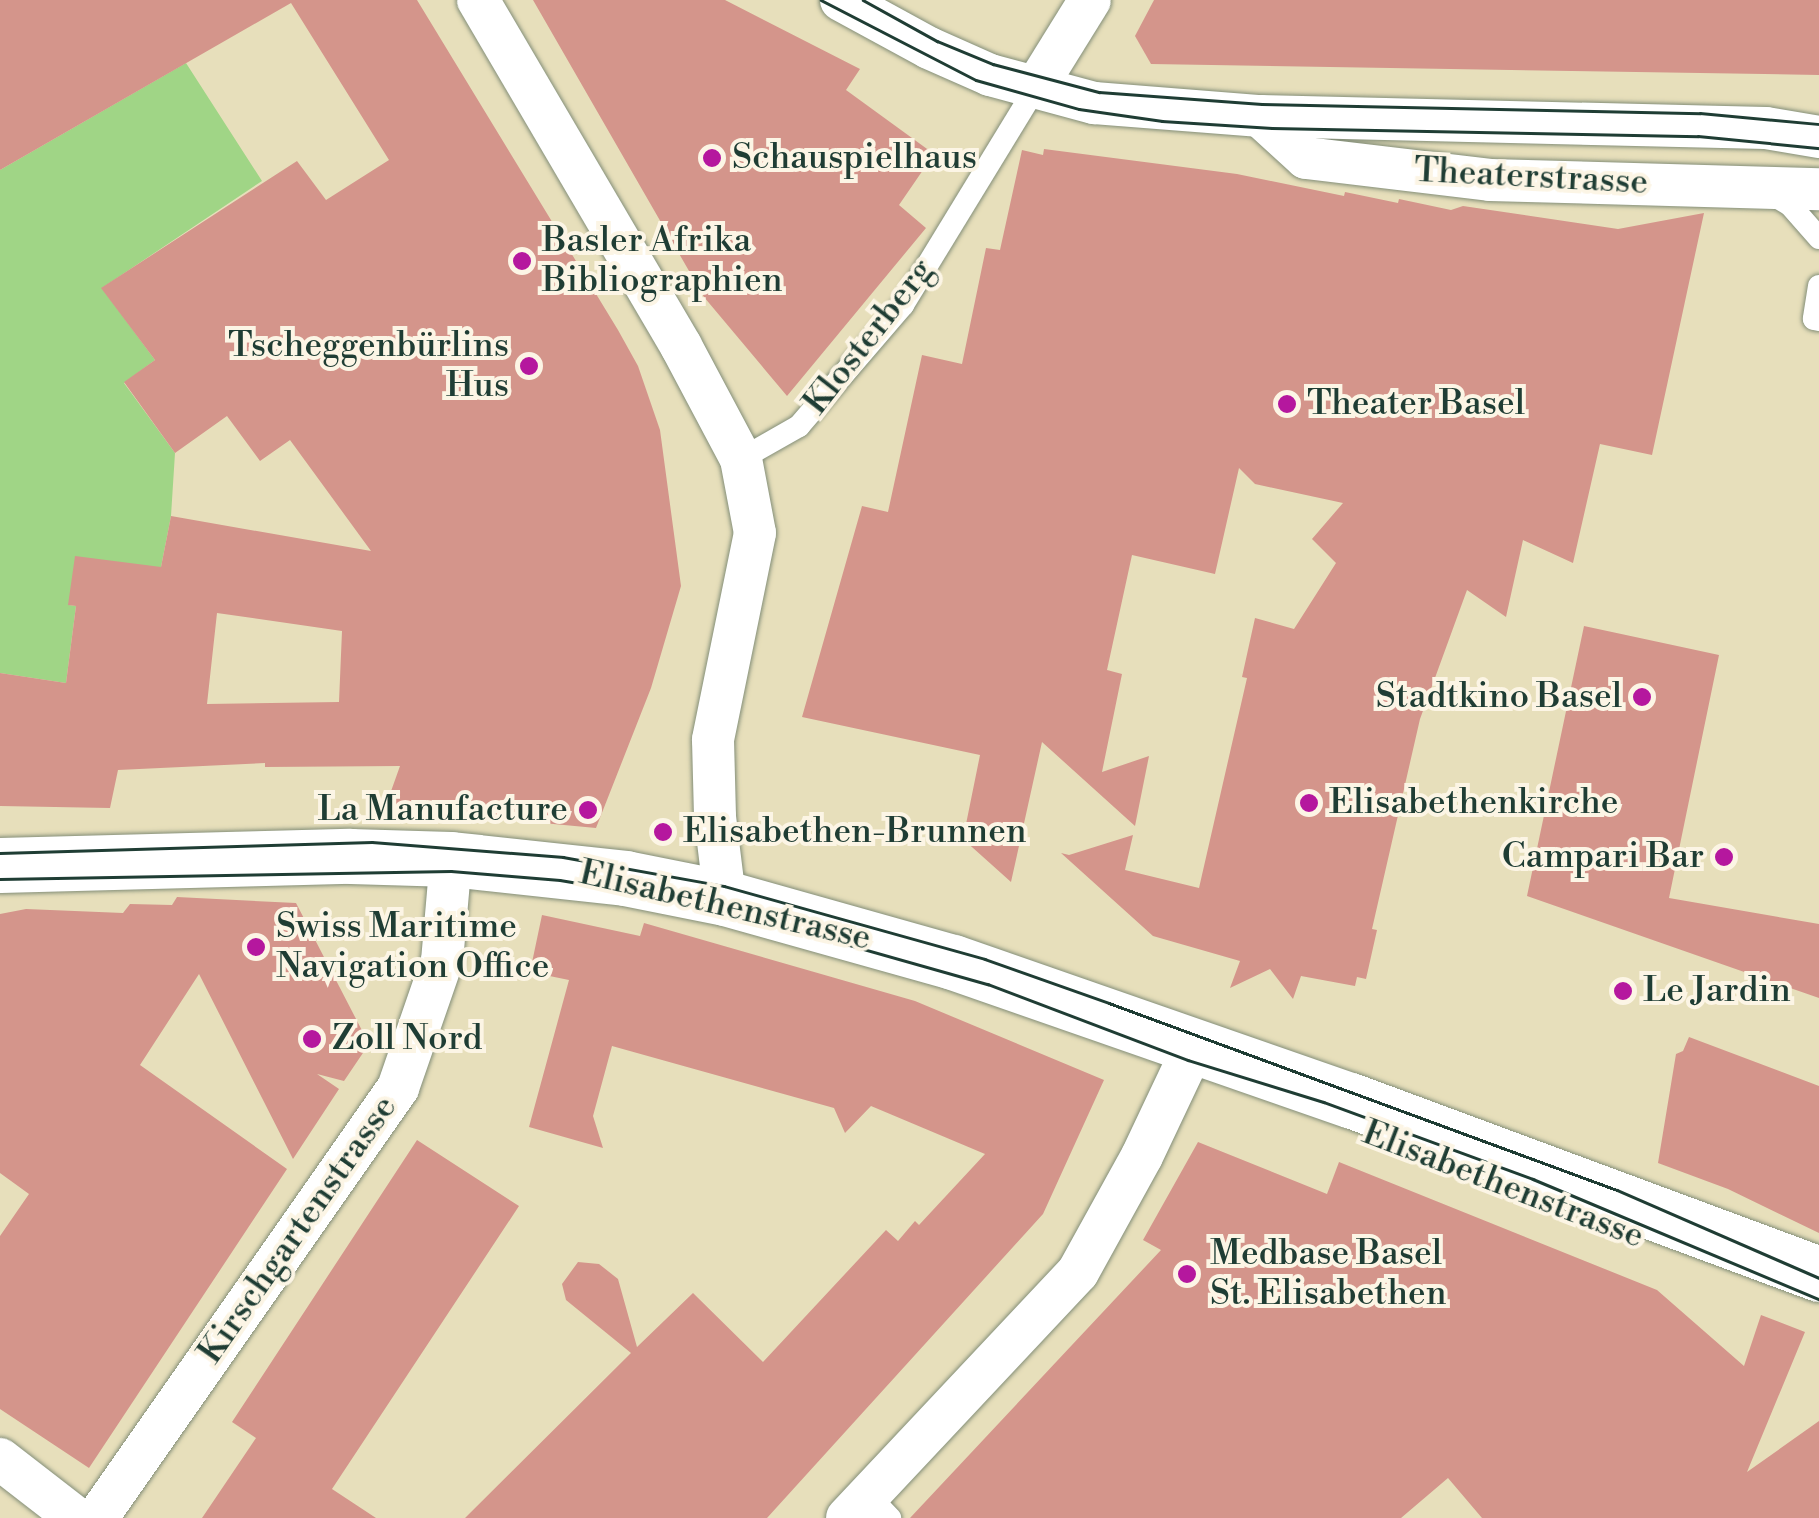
<!DOCTYPE html>
<meta charset="utf-8">
<style>
body{margin:0}
#map{position:relative;width:1819px;height:1518px;overflow:hidden;background:#e7dfbb;font-family:"Libre Bodoni",serif}
div>[style]{position:absolute}
[style*='--x']{left:calc(var(--x)*1px);top:calc(var(--y)*1px);width:calc(var(--w)*1px);rotate:calc(var(--a)*1deg)}
.green>*{inset:0;background:#a0d586}
.building>*{inset:0;background:#d4958b}
.roads{filter:drop-shadow(0 0 2px #838e78) drop-shadow(0 0 2px #838e78)}
.lane>*{height:22px;margin:-11px;padding:0 11px;transform-origin:11px;border-radius:11px;background:#fff}
.street>*{height:42px;margin:-21px;padding:0 21px;transform-origin:21px;border-radius:21px;background:#fff}
.secondary>*{height:55px;margin:-27.5px;padding:0 27.5px;transform-origin:27.5px;border-radius:27.5px;background:#fff}
.tram>*{height:2.5px;margin:-1.25px;padding:0 1.25px;transform-origin:1.25px;border-radius:1.25px;background:#1f3d34}
.dots>*{width:28px;height:28px;translate:-50% -50%;box-sizing:border-box;border:5px solid #fcf5e5;border-radius:50%}
span{translate:-50% -50%;white-space:nowrap;text-align:center;line-height:1.15;-webkit-text-stroke:8px #fcf5e5;paint-order:stroke}
.poi-label{font-size:35px;color:#1f3d34}
.left{translate:0 -50%;text-align:left}
.right{translate:-100% -50%;text-align:right}
.street-label{font-size:35px;color:#1f3d34}
</style>
<div id="map">
<div class="green">
<i style="clip-path:polygon(186px 63px,262px 181px,102px 288px,155px 360px,124px 383px,175px 453px,171px 516px,161px 567px,69px 605px,76px 606px,66px 683px,0 673px,0 170px)"></i>
</div>
<div class="building">
<i style="clip-path:polygon(evenodd,0 0,417px 0,618px 330px,638px 366px,660px 430px,681px 586px,651px 688px,596px 828px,385px 808px,400px 766px,265px 767px,265px 763px,118px 770px,110px 808px,0 806px,0 673px,66px 683px,76px 606px,68px 605px,75px 556px,161px 567px,171px 516px,371px 551px,290px 440px,260px 461px,227px 416px,175px 453px,124px 382px,155px 360px,101px 288px,297px 161px,326px 200px,389px 160px,291px 3px,0 170px,0 0,217px 613px,342px 631px,339px 702px,207px 704px,217px 613px)"></i>
<i style="clip-path:polygon(533px 0,725px 0,860px 69px,846px 90px,934px 154px,899px 205px,926px 228px,787px 396px,704px 297px)"></i>
<i style="clip-path:polygon(1154px 0,1819px 0,1819px 75px,1151px 64px,1135px 36px)"></i>
<i style="clip-path:polygon(1044px 149px,1237px 174px,1344px 196px,1345px 192px,1398px 203px,1399px 199px,1451px 210px,1463px 206px,1618px 229px,1704px 213px,1652px 455px,1600px 444px,1573px 563px,1523px 540px,1506px 617px,1467px 590px,1420px 719px,1372px 929px,1377px 930px,1366px 979px,1357px 977px,1355px 986px,1301px 976px,1293px 999px,1270px 969px,1230px 988px,1240px 961px,1153px 936px,1061px 853px,1069px 855px,1133px 835px,1125px 870px,1199px 888px,1247px 678px,1242px 677px,1255px 618px,1294px 629px,1336px 563px,1312px 539px,1343px 503px,1255px 484px,1239px 468px,1215px 574px,1132px 555px,1107px 670px,1122px 674px,1102px 772px,1149px 756px,1135px 826px,1042px 742px,1011px 882px,963px 839px,980px 755px,802px 717px,862px 506px,888px 512px,922px 355px,962px 364px,986px 248px,1000px 250px,1022px 150px,1043px 155px)"></i>
<i style="clip-path:polygon(1584px 626px,1719px 655px,1669px 898px,1819px 924px,1819px 998px,1527px 896px)"></i>
<i style="clip-path:polygon(177px 897px,296px 903px,369px 1044px,344px 1081px,317px 1074px,339px 1089px,293px 1159px,199px 974px,140px 1065px,287px 1169px,89px 1468px,0 1409px,0 1236px,29px 1194px,0 1173px,0 914px,26px 909px,123px 913px,130px 904px,172px 905px)"></i>
<i style="clip-path:polygon(542px 915px,640px 936px,644px 923px,915px 1001px,1104px 1080px,1043px 1214px,767px 1518px,465px 1518px,631px 1353px,566px 1300px,562px 1284px,578px 1262px,599px 1264px,618px 1279px,637px 1347px,693px 1293px,763px 1362px,886px 1230px,898px 1241px,915px 1221px,919px 1225px,985px 1154px,871px 1106px,845px 1133px,834px 1108px,612px 1046px,593px 1116px,603px 1148px,529px 1127px,569px 980px,530px 972px)"></i>
<i style="clip-path:polygon(1689px 1037px,1819px 1086px,1819px 1233px,1728px 1189px,1658px 1163px,1676px 1054px,1683px 1051px)"></i>
<i style="clip-path:polygon(417px 1140px,519px 1206px,332px 1489px,376px 1518px,202px 1518px,256px 1438px,232px 1422px)"></i>
<i style="clip-path:polygon(1198px 1142px,1327px 1194px,1339px 1162px,1657px 1290px,1744px 1366px,1761px 1315px,1805px 1332px,1747px 1472px,1819px 1421px,1819px 1518px,1482px 1518px,1448px 1478px,1401px 1518px,910px 1518px,1161px 1250px,1143px 1240px)"></i>
</div>
<div class="roads">
<div class="lane">
<i style="--x:1770;--y:193;--w:23;--a:31"></i>
<i style="--x:1790;--y:205;--w:44;--a:48.7"></i>
<i style="--x:1819;--y:286;--w:33;--a:99"></i>
<i style="--x:1814;--y:319;--w:5;--a:11"></i>
<i style="--x:741;--y:459;--w:67;--a:-29.6"></i>
<i style="--x:799;--y:426;--w:160;--a:-49.3"></i>
<i style="--x:903;--y:305;--w:255;--a:-58.6"></i>
<i style="--x:868;--y:1495;--w:32;--a:46"></i>
</div>
<div class="street">
<i style="--x:478;--y:0;--w:401;--a:59.6"></i>
<i style="--x:681;--y:346;--w:128;--a:62"></i>
<i style="--x:741;--y:459;--w:75;--a:79.3"></i>
<i style="--x:755;--y:533;--w:211;--a:101.5"></i>
<i style="--x:713;--y:740;--w:77;--a:88.5"></i>
<i style="--x:715;--y:817;--w:82;--a:83"></i>
<i style="--x:841;--y:0;--w:100;--a:28.6"></i>
<i style="--x:929;--y:48;--w:67;--a:23.9"></i>
<i style="--x:990;--y:75;--w:108;--a:15.1"></i>
<i style="--x:1094;--y:103;--w:167;--a:4.5"></i>
<i style="--x:1260;--y:116;--w:506;--a:1.36"></i>
<i style="--x:1766;--y:128;--w:54;--a:9.6"></i>
<i style="--x:1036;--y:87;--w:102;--a:-58.2"></i>
<i style="--x:1260;--y:116;--w:62;--a:42.4"></i>
<i style="--x:1306;--y:158;--w:185;--a:6.8"></i>
<i style="--x:1490;--y:180;--w:329;--a:1.6"></i>
<i style="--x:0;--y:1459;--w:96;--a:37.8"></i>
<i style="--x:97;--y:1518;--w:525;--a:-55.01"></i>
<i style="--x:398;--y:1088;--w:134;--a:-70.9"></i>
<i style="--x:442;--y:961;--w:102;--a:-85"></i>
<i style="--x:847;--y:1518;--w:337;--a:-46.8"></i>
<i style="--x:1078;--y:1272;--w:132;--a:-61.1"></i>
<i style="--x:1142;--y:1156;--w:122;--a:-64.7"></i>
</div>
<div class="secondary">
<i style="--x:0;--y:865;--w:350;--a:-1.5"></i>
<i style="--x:350;--y:856;--w:101;--a:1.7"></i>
<i style="--x:451;--y:859;--w:175;--a:6.2"></i>
<i style="--x:625;--y:878;--w:102;--a:11.3"></i>
<i style="--x:725;--y:898;--w:237;--a:15.7"></i>
<i style="--x:953;--y:962;--w:420;--a:19.2"></i>
<i style="--x:1350;--y:1100;--w:500;--a:20.35"></i>
</div>
</div>
<div class="tram">
<i style="--x:821;--y:0;--w:174;--a:27.3"></i>
<i style="--x:976;--y:80;--w:107;--a:15.7"></i>
<i style="--x:1079;--y:109;--w:84;--a:8.2"></i>
<i style="--x:1162;--y:121;--w:110;--a:3.6"></i>
<i style="--x:1272;--y:128;--w:426;--a:1.1"></i>
<i style="--x:1698;--y:136;--w:122;--a:5.7"></i>
<i style="--x:863;--y:0;--w:85;--a:29"></i>
<i style="--x:937;--y:41;--w:61;--a:22.3"></i>
<i style="--x:993;--y:64;--w:110;--a:14.8"></i>
<i style="--x:1099;--y:92;--w:163;--a:4.2"></i>
<i style="--x:1262;--y:104;--w:438;--a:1.2"></i>
<i style="--x:1700;--y:113;--w:120;--a:5.3"></i>
<i style="--x:0;--y:853;--w:372;--a:-1.7"></i>
<i style="--x:372;--y:842;--w:192;--a:4.5"></i>
<i style="--x:563;--y:857;--w:164;--a:10.2"></i>
<i style="--x:724;--y:886;--w:271;--a:15.6"></i>
<i style="--x:985;--y:959;--w:132;--a:19.5"></i>
<i style="--x:1109;--y:1003;--w:541;--a:20.21"></i>
<i style="--x:1617;--y:1190;--w:220;--a:23.5"></i>
<i style="--x:0;--y:879;--w:451;--a:-1"></i>
<i style="--x:451;--y:871;--w:109;--a:4.7"></i>
<i style="--x:560;--y:880;--w:150;--a:9.6"></i>
<i style="--x:708;--y:905;--w:291;--a:15.8"></i>
<i style="--x:988;--y:984;--w:214;--a:20.8"></i>
<i style="--x:1188;--y:1060;--w:142;--a:17.2"></i>
<i style="--x:1324;--y:1102;--w:223;--a:20.2"></i>
<i style="--x:1533;--y:1179;--w:310;--a:22.8"></i>
</div>
<div class="dots">
<i style="left:712px;top:158px;background:#b5179e"></i>
<i style="left:522px;top:261px;background:#b5179e"></i>
<i style="left:529px;top:366px;background:#b5179e"></i>
<i style="left:1287px;top:404px;background:#b5179e"></i>
<i style="left:1642px;top:697px;background:#b5179e"></i>
<i style="left:1309px;top:803px;background:#b5179e"></i>
<i style="left:588px;top:810px;background:#b5179e"></i>
<i style="left:663px;top:832px;background:#b5179e"></i>
<i style="left:1724px;top:857px;background:#b5179e"></i>
<i style="left:256px;top:947px;background:#b5179e"></i>
<i style="left:1623px;top:991px;background:#b5179e"></i>
<i style="left:312px;top:1039px;background:#b5179e"></i>
<i style="left:1187px;top:1274px;background:#b5179e"></i>
</div>
<div class="poi-label">
<span class="left" style="left:732px;top:158px">Schauspielhaus</span>
<span class="left" style="left:542px;top:261px">Basler Afrika<br>Bibliographien</span>
<span class="right" style="left:509px;top:366px">Tscheggenbürlins<br>Hus</span>
<span class="left" style="left:1307px;top:404px">Theater Basel</span>
<span class="right" style="left:1622px;top:697px">Stadtkino Basel</span>
<span class="left" style="left:1329px;top:803px">Elisabethenkirche</span>
<span class="right" style="left:568px;top:810px">La Manufacture</span>
<span class="left" style="left:683px;top:832px">Elisabethen-Brunnen</span>
<span class="right" style="left:1704px;top:857px">Campari Bar</span>
<span class="left" style="left:276px;top:947px">Swiss Maritime<br>Navigation Office</span>
<span class="left" style="left:1643px;top:991px">Le Jardin</span>
<span class="left" style="left:332px;top:1039px">Zoll Nord</span>
<span class="left" style="left:1210px;top:1274px">Medbase Basel<br>St. Elisabethen</span>
</div>
<div class="street-label">
<span style="left:1531px;top:177px;rotate:3deg">Theaterstrasse</span>
<span style="left:869px;top:337px;rotate:-52deg">Klosterberg</span>
<span style="left:725px;top:906px;rotate:13deg">Elisabethenstrasse</span>
<span style="left:1503px;top:1185px;rotate:21deg">Elisabethenstrasse</span>
<span style="left:298px;top:1230px;rotate:-55deg">Kirschgartenstrasse</span>
</div>
</div>
